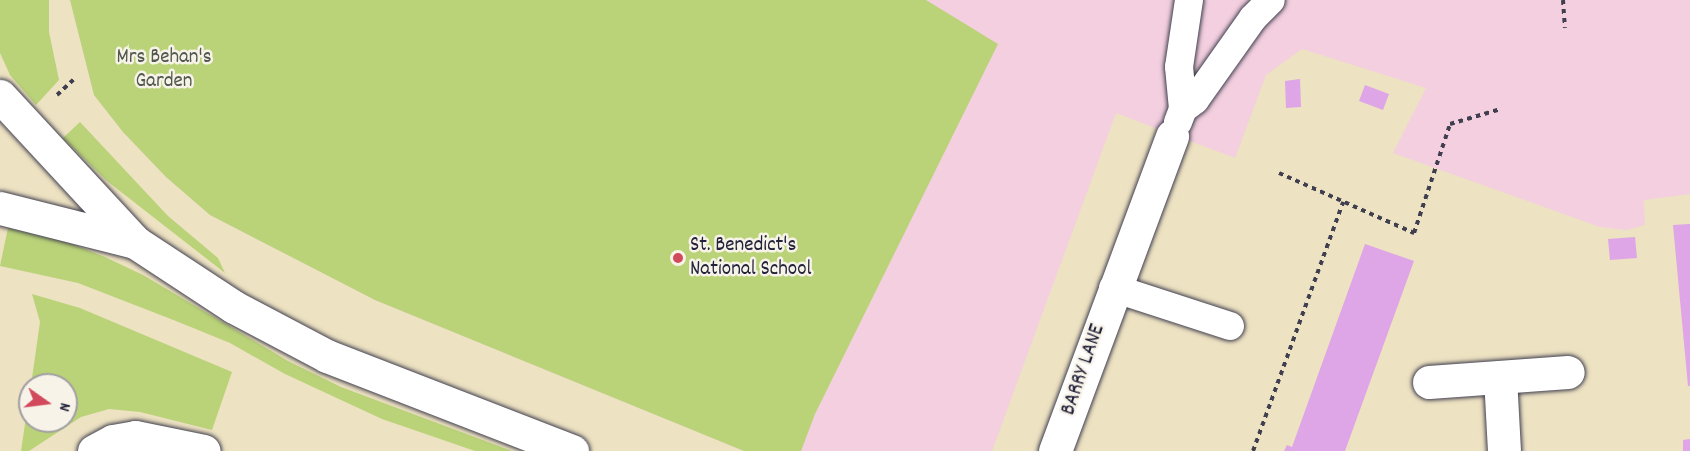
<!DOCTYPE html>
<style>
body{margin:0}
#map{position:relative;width:1690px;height:451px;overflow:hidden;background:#ede2c2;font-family:Dekko,sans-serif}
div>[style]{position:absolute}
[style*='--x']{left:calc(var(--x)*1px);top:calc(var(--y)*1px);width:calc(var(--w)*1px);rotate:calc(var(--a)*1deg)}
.built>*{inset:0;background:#f3cfdf}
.green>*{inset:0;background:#bad378}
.building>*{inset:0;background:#dea6e7}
.path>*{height:4px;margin-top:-2px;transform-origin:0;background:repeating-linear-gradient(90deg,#403f4f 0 4.5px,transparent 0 9px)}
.roads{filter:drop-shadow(0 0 2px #403f4f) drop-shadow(0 0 2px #403f4f)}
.lane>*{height:28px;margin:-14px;padding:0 14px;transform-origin:14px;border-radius:14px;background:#fff}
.street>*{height:33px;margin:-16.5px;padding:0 16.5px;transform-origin:16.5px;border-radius:16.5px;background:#fff}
.secondary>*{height:33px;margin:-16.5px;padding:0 16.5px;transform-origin:16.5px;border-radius:16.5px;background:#fff}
.dots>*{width:16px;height:16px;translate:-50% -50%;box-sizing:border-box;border:3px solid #f7f3e8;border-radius:50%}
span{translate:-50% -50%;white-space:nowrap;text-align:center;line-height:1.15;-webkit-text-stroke:5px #f7f3e8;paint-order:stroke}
.park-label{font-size:21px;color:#50574d}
.poi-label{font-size:21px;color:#22223b}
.left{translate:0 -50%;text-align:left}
.street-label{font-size:21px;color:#22223b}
.north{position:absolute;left:18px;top:373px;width:60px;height:60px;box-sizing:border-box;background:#f7f3e8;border:2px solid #a29fa3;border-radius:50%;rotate:104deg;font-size:16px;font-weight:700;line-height:24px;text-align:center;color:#22223b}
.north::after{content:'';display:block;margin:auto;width:21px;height:27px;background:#d1495b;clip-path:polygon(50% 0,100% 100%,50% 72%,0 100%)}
</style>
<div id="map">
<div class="built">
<i style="clip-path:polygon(70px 0,1690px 0,1690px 194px,1644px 200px,1645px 225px,1627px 230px,1600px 227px,1393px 153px,1426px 88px,1302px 49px,1266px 75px,1235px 158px,1116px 113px,992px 451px,744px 451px,375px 300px,210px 215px,166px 177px,123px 132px,94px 95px)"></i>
</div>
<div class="green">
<i style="clip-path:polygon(0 0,49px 0,49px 32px,59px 80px,36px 105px,10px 75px,0 53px)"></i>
<i style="clip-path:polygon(70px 0,926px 0,998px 44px,815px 414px,801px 451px,744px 451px,375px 300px,210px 215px,166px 177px,123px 132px,94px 95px)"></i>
<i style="clip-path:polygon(80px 122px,168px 216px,218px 258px,225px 273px,107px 181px,63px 138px)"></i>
<i style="clip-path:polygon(8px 228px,67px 242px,105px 257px,143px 275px,288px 361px,341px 387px,512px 451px,475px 451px,382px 419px,285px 374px,230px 343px,176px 321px,78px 283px,0 266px)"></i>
<i style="clip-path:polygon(32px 294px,80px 308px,232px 372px,212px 430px,140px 412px,109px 409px,81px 417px,29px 451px,21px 451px,30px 390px,30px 421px,66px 421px,66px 385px,31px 385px,40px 322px)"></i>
</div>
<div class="building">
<i style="clip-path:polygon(1300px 79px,1301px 107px,1286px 108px,1285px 81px)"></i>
<i style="clip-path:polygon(1365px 85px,1389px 94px,1383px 110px,1359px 101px)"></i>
<i style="clip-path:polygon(1690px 224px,1690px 386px,1688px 386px,1673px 225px)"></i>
<i style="clip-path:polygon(1635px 237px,1637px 258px,1610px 260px,1608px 239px)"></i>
<i style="clip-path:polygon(1365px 244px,1414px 261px,1345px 451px,1284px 451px,1287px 445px,1292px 447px)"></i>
<i style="clip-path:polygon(1690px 439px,1690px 451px,1683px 451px,1683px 440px)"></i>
</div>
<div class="path">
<i style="--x:1563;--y:0;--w:28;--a:86"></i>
<i style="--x:57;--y:95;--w:26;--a:-43"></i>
<i style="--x:1279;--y:173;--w:148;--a:24"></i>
<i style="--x:1414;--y:233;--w:115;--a:-71.7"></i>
<i style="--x:1450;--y:124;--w:53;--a:-16.4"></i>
<i style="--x:1253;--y:451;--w:265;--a:-70.1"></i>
</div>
<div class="roads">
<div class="lane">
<i style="--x:1183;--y:109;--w:15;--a:-37"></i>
<i style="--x:1195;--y:100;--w:100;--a:-54.7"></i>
<i style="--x:1253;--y:18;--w:25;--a:-45"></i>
<i style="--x:1178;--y:122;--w:14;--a:-69"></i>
<i style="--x:1183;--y:109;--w:42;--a:-95.4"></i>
<i style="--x:1179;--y:67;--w:68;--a:-81.5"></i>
<i style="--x:1113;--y:288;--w:123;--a:18"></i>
</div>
<div class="street">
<i style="--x:1500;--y:377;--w:74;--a:86.9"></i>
<i style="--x:1429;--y:382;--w:139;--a:-4.1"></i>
<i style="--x:94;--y:451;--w:21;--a:-28"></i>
<i style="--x:113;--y:441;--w:22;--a:-10"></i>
<i style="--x:135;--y:437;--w:70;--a:11.5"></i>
<i style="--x:1055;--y:451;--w:336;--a:-69.6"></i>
</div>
<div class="secondary">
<i style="--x:0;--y:96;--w:199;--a:47.2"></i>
<i style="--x:135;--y:242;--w:118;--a:33.3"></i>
<i style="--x:234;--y:307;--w:105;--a:27.8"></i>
<i style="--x:327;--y:356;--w:263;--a:21.2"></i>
<i style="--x:0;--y:208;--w:139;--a:14.1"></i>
</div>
</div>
<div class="dots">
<i style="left:678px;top:258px;background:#d1495b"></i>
</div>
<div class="park-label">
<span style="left:164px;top:70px">Mrs Behan's<br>Garden</span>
</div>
<div class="poi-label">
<span class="left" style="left:690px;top:258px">St. Benedict's<br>National School</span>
</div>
<div class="street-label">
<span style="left:1084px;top:370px;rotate:-71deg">BARRY LANE</span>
</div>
<div class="north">N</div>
</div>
